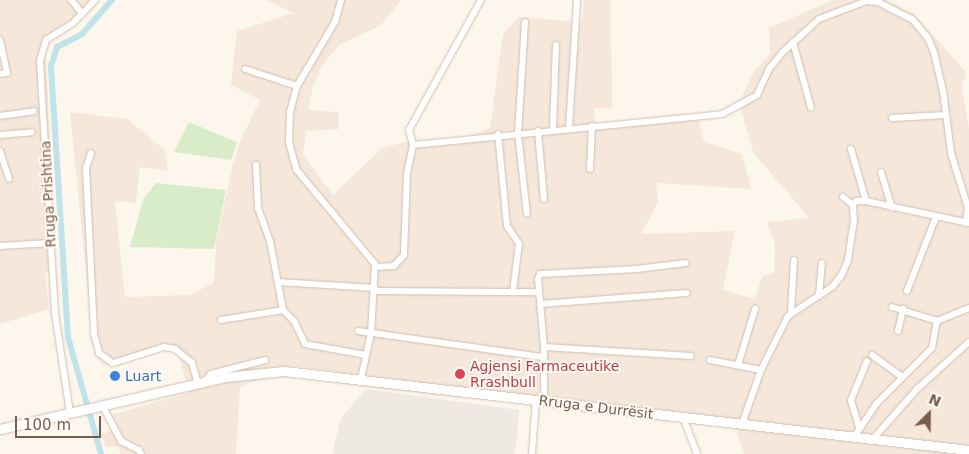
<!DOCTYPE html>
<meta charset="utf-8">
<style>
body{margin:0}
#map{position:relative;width:969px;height:454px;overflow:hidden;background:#fdf6ec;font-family:"DejaVu Sans",sans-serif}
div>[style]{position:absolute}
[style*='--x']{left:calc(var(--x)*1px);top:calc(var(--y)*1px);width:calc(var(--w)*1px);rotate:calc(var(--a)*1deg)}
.residential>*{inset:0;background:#f5e8da}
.industrial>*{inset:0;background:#efe9e4}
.green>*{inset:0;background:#d8ecc9}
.canal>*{height:6px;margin:-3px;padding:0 3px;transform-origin:3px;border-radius:3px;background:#bfe3e8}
.roads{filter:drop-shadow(0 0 1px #d1beb0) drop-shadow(0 0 1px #d1beb0)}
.street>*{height:6px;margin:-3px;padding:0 3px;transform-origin:3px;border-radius:3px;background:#fff}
.secondary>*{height:9px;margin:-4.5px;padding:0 4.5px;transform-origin:4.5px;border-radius:4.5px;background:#fff}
.dots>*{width:14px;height:14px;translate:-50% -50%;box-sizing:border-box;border:2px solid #fffaf3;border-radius:50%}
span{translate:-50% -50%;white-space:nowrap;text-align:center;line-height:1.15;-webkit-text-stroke:4px #fffaf3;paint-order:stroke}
.street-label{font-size:14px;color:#7a5c4d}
.health-label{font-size:14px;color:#be3a42}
.left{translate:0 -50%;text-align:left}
.shop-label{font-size:14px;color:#366cbe}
.north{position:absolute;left:904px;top:389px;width:50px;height:50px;-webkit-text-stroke:4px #fffaf3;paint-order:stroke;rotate:23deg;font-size:14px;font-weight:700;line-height:20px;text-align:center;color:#7a5c4d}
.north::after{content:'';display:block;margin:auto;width:18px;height:22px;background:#7a5c4d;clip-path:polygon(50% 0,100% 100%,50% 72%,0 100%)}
.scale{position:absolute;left:15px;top:416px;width:86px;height:22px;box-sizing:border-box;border:2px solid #7a5c4d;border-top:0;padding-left:6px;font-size:15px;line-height:18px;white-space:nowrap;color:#7a5c4d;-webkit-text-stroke:4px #fffaf3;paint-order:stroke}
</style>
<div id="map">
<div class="residential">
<i style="clip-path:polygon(0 0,99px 0,71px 28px,50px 34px,46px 52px,55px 270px,45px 273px,49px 309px,0 324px)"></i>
<i style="clip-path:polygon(266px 0,401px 0,381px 25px,339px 45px,321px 67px,313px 87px,308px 110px,338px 112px,339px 129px,306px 131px,303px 155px,333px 195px,382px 148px,405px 142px,450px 144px,490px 128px,503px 34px,519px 17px,582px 22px,584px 0,611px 0,612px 108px,594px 108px,595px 125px,697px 113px,704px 142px,742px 154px,751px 189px,656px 183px,658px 202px,641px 234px,735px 231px,723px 290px,755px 299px,762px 276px,774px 273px,775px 245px,767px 222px,809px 218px,753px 152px,739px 103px,754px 71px,770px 54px,769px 28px,833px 0,886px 0,913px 13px,966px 72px,962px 88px,969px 129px,969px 454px,744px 454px,734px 422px,383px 389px,340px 372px,294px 366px,240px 387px,236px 454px,121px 454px,118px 447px,106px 447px,101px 435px,111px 430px,110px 415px,189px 393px,177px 347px,103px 366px,94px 352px,70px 112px,127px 119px,165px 150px,168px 171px,140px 167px,136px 203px,115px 201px,125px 297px,189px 295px,214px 283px,216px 242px,232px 168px,241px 139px,260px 100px,231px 85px,237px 31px,294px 13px)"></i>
</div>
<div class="industrial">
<i style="clip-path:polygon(366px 389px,519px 410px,515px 454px,332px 454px,341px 418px)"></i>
</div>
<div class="green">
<i style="clip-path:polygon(189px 122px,237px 142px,231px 160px,174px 152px)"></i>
<i style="clip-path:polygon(156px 183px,226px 190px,214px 249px,130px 247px,143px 200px)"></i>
</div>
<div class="canal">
<i style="--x:101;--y:454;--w:122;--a:-105.8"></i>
<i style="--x:68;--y:337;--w:272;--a:-93.6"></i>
<i style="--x:51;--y:66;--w:20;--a:-72"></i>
<i style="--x:57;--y:47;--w:28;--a:-27"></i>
<i style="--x:82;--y:34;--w:45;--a:-48.6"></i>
</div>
<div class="roads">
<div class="street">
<i style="--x:71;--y:0;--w:17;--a:50"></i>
<i style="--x:341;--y:0;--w:23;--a:105"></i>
<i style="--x:335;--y:22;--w:74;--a:120.7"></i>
<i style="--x:297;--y:86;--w:27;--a:105"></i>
<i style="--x:290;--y:112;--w:30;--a:92"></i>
<i style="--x:289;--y:142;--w:28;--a:75"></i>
<i style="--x:296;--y:169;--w:124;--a:50.3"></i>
<i style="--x:375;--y:264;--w:69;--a:93.3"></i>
<i style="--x:371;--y:333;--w:47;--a:102.3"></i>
<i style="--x:525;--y:22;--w:111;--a:93.6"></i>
<i style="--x:518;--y:133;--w:81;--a:83.7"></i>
<i style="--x:0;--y:40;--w:34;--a:78"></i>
<i style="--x:7;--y:73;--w:7;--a:172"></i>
<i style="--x:793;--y:42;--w:68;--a:74.7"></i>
<i style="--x:245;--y:69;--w:55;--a:18.1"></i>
<i style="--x:0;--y:116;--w:34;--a:-8"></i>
<i style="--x:892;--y:118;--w:54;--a:-3.2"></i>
<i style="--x:569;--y:128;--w:128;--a:-86.4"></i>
<i style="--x:553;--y:129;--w:84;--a:-88"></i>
<i style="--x:538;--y:131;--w:68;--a:85"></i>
<i style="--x:498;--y:134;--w:92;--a:84.4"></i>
<i style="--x:507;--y:226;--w:22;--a:56"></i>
<i style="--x:519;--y:244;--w:47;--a:97.3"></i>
<i style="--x:0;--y:135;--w:32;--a:-5"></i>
<i style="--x:413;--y:145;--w:311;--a:-5.7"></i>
<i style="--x:722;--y:114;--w:40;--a:-28"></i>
<i style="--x:757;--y:95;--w:29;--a:-65"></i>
<i style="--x:769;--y:69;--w:22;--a:-51"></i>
<i style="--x:783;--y:52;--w:49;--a:-42.5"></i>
<i style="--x:819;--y:19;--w:51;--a:-20.6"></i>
<i style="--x:867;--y:1;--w:11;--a:5"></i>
<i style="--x:878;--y:2;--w:39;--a:27"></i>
<i style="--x:913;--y:20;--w:23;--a:50"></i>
<i style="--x:928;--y:38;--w:15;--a:67"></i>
<i style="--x:934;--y:52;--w:40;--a:77"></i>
<i style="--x:943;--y:91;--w:63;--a:82.6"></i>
<i style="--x:951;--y:153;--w:58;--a:72.8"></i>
<i style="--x:968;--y:208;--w:15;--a:98"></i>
<i style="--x:851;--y:149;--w:54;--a:73.9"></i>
<i style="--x:0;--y:151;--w:29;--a:72"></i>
<i style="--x:91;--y:153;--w:16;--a:108"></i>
<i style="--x:86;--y:168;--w:165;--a:87.2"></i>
<i style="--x:94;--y:333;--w:21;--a:76"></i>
<i style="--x:99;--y:353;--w:17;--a:36"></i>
<i style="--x:113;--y:363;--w:53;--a:-17.4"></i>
<i style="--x:164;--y:347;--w:11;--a:10"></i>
<i style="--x:175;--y:349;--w:22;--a:39"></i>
<i style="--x:192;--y:363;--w:22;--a:74"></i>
<i style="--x:256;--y:165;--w:43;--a:87.3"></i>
<i style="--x:258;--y:208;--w:35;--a:70"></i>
<i style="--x:270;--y:241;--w:70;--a:79.3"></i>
<i style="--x:283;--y:310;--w:16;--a:45"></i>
<i style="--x:294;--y:321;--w:25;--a:64"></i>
<i style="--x:305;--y:344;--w:62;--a:10.2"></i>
<i style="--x:590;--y:169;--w:43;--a:-87.3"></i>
<i style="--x:881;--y:172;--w:37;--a:73"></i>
<i style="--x:843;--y:197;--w:13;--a:39"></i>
<i style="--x:853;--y:205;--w:5;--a:-53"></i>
<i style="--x:856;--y:201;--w:10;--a:0"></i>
<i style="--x:866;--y:201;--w:105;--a:12.1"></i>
<i style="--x:0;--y:246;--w:50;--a:-3.4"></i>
<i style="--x:375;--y:267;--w:19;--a:-3"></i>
<i style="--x:394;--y:266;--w:15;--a:-48"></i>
<i style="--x:404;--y:255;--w:82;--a:-87.9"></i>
<i style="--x:407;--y:173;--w:29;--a:-78"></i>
<i style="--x:413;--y:145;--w:16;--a:-105"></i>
<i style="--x:409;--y:130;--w:149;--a:-61"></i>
<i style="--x:278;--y:282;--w:97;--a:3.5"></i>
<i style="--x:375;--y:291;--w:163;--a:0.4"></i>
<i style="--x:907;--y:291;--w:79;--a:-68.6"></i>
<i style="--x:819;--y:296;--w:33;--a:-85"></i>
<i style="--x:540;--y:304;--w:147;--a:-4.3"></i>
<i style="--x:892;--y:307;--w:47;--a:17.3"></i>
<i style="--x:937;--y:321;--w:35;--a:-22"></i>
<i style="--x:791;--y:311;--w:51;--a:-86.6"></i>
<i style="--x:221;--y:320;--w:63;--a:-9.2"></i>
<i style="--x:358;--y:331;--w:188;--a:8"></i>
<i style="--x:898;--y:331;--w:23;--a:-77"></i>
<i style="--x:544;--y:347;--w:147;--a:3.5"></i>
<i style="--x:872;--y:355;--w:37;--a:36"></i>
<i style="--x:710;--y:360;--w:52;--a:11.1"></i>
<i style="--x:738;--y:365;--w:59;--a:-73.1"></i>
<i style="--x:203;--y:383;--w:12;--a:-48"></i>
<i style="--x:211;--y:374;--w:56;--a:-14.5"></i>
<i style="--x:544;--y:401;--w:54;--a:-90"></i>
<i style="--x:544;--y:347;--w:68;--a:-95"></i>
<i style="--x:538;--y:279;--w:5;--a:-68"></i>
<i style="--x:540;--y:274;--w:97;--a:-3"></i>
<i style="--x:637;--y:269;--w:49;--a:-7"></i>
<i style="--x:102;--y:405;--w:41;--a:62.2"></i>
<i style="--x:121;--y:441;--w:20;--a:27"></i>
<i style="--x:139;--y:450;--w:4;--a:63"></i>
<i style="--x:70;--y:413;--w:100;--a:-98.6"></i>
<i style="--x:55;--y:314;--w:254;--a:-93.4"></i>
<i style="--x:40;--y:60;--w:21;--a:-73"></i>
<i style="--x:46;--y:40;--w:31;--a:-32"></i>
<i style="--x:72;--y:24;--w:33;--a:-46"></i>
<i style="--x:683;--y:417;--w:40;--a:69"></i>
<i style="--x:742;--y:424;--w:57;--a:-70.6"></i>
<i style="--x:761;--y:370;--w:60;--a:-63.4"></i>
<i style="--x:788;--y:316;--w:53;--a:-33.4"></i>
<i style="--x:832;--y:287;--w:14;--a:-51"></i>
<i style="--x:841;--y:276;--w:17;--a:-66"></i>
<i style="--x:848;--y:260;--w:40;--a:-81.5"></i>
<i style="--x:854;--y:220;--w:15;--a:-94"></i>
<i style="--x:859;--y:427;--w:28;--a:-107"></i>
<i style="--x:851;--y:400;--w:42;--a:-67.7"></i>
<i style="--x:854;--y:437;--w:40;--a:-56"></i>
<i style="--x:876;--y:404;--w:79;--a:-45"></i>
<i style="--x:932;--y:348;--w:27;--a:-80"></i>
<i style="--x:873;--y:439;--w:67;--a:-48.7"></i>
<i style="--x:917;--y:389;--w:70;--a:-42.1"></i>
<i style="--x:532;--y:454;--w:54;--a:-85.8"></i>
</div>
<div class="secondary">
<i style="--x:0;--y:429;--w:232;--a:-13"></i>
<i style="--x:226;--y:377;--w:58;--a:-5.9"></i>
<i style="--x:284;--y:371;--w:690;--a:6.58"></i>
</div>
</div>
<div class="dots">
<i style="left:460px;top:374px;background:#e0444e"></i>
<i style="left:115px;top:376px;background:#3f7fe0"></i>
</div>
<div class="street-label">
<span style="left:48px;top:194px;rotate:-93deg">Rruga Prishtina</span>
<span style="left:596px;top:407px;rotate:7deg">Rruga e Durrësit</span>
</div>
<div class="health-label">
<span class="left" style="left:470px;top:374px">Agjensi Farmaceutike<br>Rrashbull</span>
</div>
<div class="shop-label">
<span class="left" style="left:125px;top:376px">Luart</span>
</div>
<div class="north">N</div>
<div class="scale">100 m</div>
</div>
